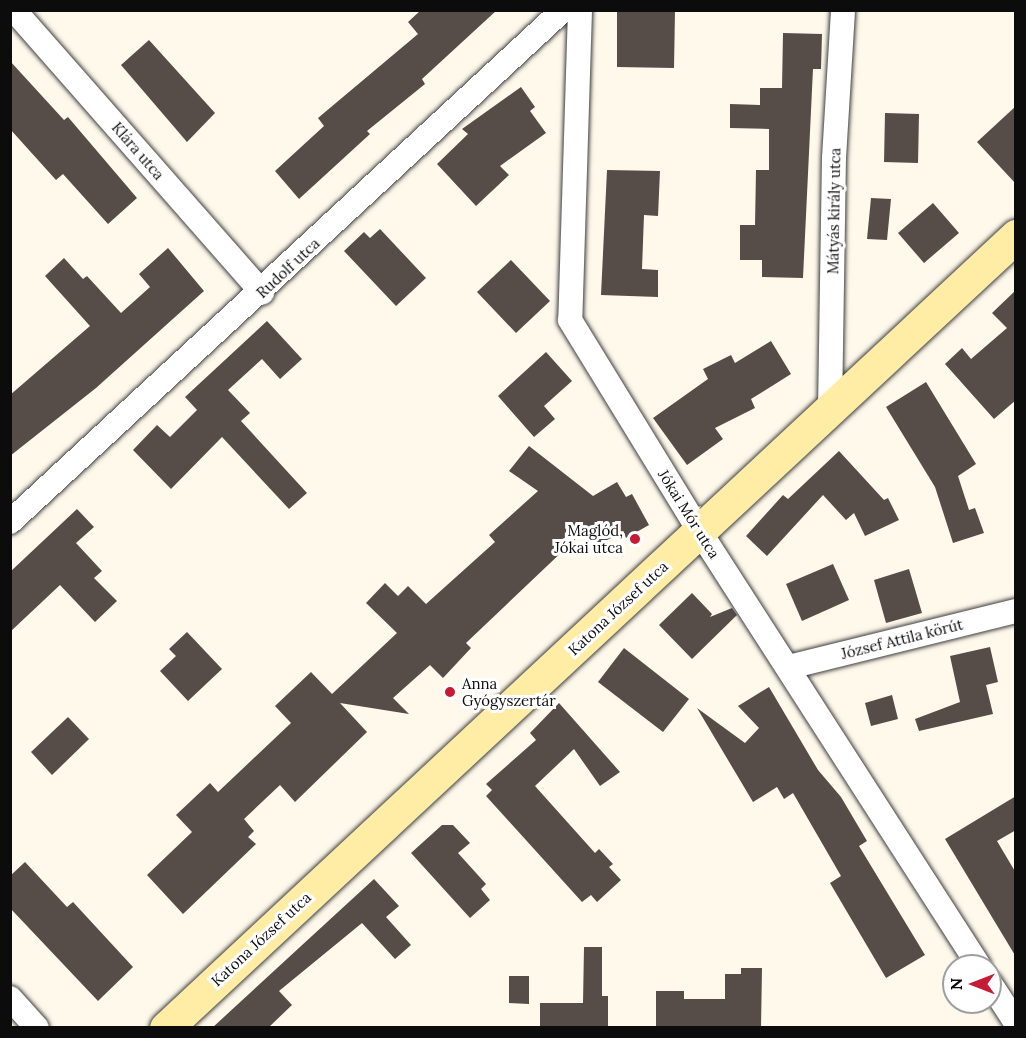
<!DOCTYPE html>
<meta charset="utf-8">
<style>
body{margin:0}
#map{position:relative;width:1026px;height:1038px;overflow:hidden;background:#fff9eb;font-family:Lora,serif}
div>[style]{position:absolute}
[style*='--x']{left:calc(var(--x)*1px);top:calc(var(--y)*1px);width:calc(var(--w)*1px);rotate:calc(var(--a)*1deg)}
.building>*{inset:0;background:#564c48}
.roads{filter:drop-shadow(0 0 2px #3f3f3f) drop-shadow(0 0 2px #3f3f3f)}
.minor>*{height:24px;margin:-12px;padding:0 12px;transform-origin:12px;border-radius:12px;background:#fff}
.secondary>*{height:33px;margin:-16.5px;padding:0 16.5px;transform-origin:16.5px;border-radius:16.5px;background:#ffeda6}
.dots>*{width:16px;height:16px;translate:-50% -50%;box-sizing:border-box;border:3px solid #fff;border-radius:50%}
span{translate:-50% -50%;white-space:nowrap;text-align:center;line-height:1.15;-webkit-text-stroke:6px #fff;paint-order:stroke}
.street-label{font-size:15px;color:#0c0c0c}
.poi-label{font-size:15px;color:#0c0c0c}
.right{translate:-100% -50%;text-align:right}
.left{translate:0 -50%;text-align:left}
.frame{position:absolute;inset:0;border:12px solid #0c0c0c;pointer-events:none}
.north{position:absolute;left:942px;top:954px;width:60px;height:60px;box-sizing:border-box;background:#fff;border:2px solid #9e9e9e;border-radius:50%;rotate:270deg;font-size:16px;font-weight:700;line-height:24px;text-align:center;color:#0c0c0c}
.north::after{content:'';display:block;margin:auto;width:21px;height:27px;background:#c51b34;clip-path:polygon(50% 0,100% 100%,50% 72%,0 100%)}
</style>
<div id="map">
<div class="building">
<i style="clip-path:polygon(421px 10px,497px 10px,422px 79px,425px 84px,367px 131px,370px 134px,299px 199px,275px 171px,324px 126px,318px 118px,418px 34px,408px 22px)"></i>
<i style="clip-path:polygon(617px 10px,675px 10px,674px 68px,617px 67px)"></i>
<i style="clip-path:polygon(783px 33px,822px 34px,821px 69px,813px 69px,803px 278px,762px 277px,762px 260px,740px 260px,740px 225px,755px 225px,756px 170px,769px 170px,769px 129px,730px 128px,730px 104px,760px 105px,760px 88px,782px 88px)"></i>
<i style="clip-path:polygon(149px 40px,215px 113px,187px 142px,121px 65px)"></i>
<i style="clip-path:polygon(10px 61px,64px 120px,68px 117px,137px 198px,108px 224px,63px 174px,56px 180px,10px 129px)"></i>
<i style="clip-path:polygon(521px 87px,535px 107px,530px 111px,546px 133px,500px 166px,509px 175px,476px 206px,437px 164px,468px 134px,462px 129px)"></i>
<i style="clip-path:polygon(1016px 106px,1016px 184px,977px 142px)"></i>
<i style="clip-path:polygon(885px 113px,919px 114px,918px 163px,884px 162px)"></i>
<i style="clip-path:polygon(607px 170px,660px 171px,658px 216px,644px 215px,642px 269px,658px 270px,658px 297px,601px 295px)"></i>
<i style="clip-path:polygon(871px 198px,891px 199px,887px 240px,867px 239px)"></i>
<i style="clip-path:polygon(933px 203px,959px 233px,924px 263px,898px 233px)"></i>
<i style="clip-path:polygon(380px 229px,426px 278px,396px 306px,344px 251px,364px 232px,370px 238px)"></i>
<i style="clip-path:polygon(168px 248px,204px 291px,96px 388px,10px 456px,10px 395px,90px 326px,45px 276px,64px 258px,83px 279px,87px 276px,121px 313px,150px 287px,139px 274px)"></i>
<i style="clip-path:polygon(511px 260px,550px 301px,516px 333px,477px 292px)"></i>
<i style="clip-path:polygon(1016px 290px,1016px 400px,994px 419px,945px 364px,962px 348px,971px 359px,1007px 328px,992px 313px)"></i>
<i style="clip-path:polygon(267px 321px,302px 359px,280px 379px,262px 359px,228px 390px,250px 413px,241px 421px,307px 493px,289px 509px,222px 437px,171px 489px,133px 450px,157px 425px,170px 437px,197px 410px,185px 397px)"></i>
<i style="clip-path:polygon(771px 341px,791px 374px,751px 399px,755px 408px,715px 428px,723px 439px,687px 465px,653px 418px,708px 379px,703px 369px,731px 355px,735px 363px)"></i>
<i style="clip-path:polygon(546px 352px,572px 381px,544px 406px,555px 419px,534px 437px,498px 396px)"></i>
<i style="clip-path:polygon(926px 382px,976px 464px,958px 476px,969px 510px,975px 508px,984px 533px,953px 543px,935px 487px,886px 407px)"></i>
<i style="clip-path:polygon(529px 446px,593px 496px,617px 482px,626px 497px,632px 494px,649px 525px,626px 538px,623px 531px,595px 547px,585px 530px,466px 643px,471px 648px,443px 678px,430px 665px,393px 698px,409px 714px,340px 703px,367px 732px,295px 802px,280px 785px,244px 819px,254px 831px,248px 837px,256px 844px,183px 914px,147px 875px,192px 832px,176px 815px,210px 783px,218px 792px,291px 723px,275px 706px,311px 672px,332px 694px,397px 633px,366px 603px,385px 583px,398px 596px,408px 586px,426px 604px,495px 542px,489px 535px,538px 491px,509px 471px)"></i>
<i style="clip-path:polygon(839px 451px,884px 500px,888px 498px,899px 520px,865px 536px,854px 513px,846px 520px,823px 495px,767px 556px,746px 536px,783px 495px,788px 499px)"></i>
<i style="clip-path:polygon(77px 509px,94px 527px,76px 543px,102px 571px,94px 578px,117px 601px,95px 622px,60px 585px,10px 632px,10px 572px)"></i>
<i style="clip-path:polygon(833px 564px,849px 600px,802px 621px,786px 584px)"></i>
<i style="clip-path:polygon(909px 569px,922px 613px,886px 623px,874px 580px)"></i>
<i style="clip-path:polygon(692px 593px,712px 614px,710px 617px,732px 608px,737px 615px,692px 659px,659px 625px)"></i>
<i style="clip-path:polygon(187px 632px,222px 669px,188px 701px,160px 671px,176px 656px,169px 649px)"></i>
<i style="clip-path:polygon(990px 647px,998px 682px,986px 685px,993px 714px,919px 731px,915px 719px,960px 702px,950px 656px)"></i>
<i style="clip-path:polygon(624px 648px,689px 699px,663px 732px,598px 682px)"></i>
<i style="clip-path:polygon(769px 687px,818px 770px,841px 797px,867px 841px,859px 846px,925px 955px,886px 978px,830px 883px,841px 876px,793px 793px,784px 799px,777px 787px,753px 802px,697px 708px,745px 743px,759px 728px,738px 706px)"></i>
<i style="clip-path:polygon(892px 695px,898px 719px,871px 726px,865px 703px)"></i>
<i style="clip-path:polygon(559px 703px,620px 772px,600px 786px,574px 749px,535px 786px,595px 853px,599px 849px,613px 864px,609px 867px,621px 880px,597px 902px,591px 895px,582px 902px,486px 796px,492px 790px,486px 784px,536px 740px,530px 733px)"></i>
<i style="clip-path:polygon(68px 717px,89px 739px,52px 775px,31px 752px)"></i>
<i style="clip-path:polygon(1016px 796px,1016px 830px,997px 841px,1016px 873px,1016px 957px,945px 839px)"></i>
<i style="clip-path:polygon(442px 825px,453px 825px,470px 843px,458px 853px,486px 884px,481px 889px,490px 900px,470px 918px,411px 853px)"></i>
<i style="clip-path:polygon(25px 862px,67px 907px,73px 902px,133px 967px,98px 1001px,10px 908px,10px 876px)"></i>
<i style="clip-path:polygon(374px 879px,399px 906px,386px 917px,411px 945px,395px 959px,362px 923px,279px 991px,292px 1005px,268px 1028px,212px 1028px)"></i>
<i style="clip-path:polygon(584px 947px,602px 947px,602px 996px,608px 996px,608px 1028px,540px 1028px,540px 1003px,583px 1003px)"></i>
<i style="clip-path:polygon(741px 968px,762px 968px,761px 1028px,656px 1028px,656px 991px,684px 991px,684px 999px,725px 999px,725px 974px,741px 974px)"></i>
<i style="clip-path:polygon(509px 976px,529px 976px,529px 1004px,509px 1003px)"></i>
</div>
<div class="roads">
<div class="minor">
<i style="--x:14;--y:10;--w:376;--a:48.7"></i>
<i style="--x:580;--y:10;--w:310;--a:91.8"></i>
<i style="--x:570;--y:320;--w:249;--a:58.5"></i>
<i style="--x:700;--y:532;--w:516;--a:57.26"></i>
<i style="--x:830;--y:411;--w:253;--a:-89.1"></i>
<i style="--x:834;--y:158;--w:148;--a:-86.5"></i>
<i style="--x:10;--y:522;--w:754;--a:-42.8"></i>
<i style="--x:789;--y:667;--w:234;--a:-13.9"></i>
<i style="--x:990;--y:983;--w:48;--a:57"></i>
<i style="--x:10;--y:998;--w:40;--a:48"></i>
</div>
<div class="secondary">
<i style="--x:166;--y:1028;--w:1162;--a:-42.98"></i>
</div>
</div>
<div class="dots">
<i style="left:635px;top:539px;background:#c51b34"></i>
<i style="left:450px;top:692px;background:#c51b34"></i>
</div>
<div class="street-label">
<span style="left:138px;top:151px;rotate:49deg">Klára utca</span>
<span style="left:834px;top:211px;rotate:-89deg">Mátyás király utca</span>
<span style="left:288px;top:268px;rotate:-43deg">Rudolf utca</span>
<span style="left:689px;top:514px;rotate:58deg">Jókai Mór utca</span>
<span style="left:618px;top:608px;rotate:-43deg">Katona József utca</span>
<span style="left:902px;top:639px;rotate:-14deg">József Attila körút</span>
<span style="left:261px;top:939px;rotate:-43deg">Katona József utca</span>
</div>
<div class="poi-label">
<span class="right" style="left:623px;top:539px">Maglód,<br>Jókai utca</span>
<span class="left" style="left:462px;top:692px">Anna<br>Gyógyszertár</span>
</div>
<div class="frame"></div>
<div class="north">N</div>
</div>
